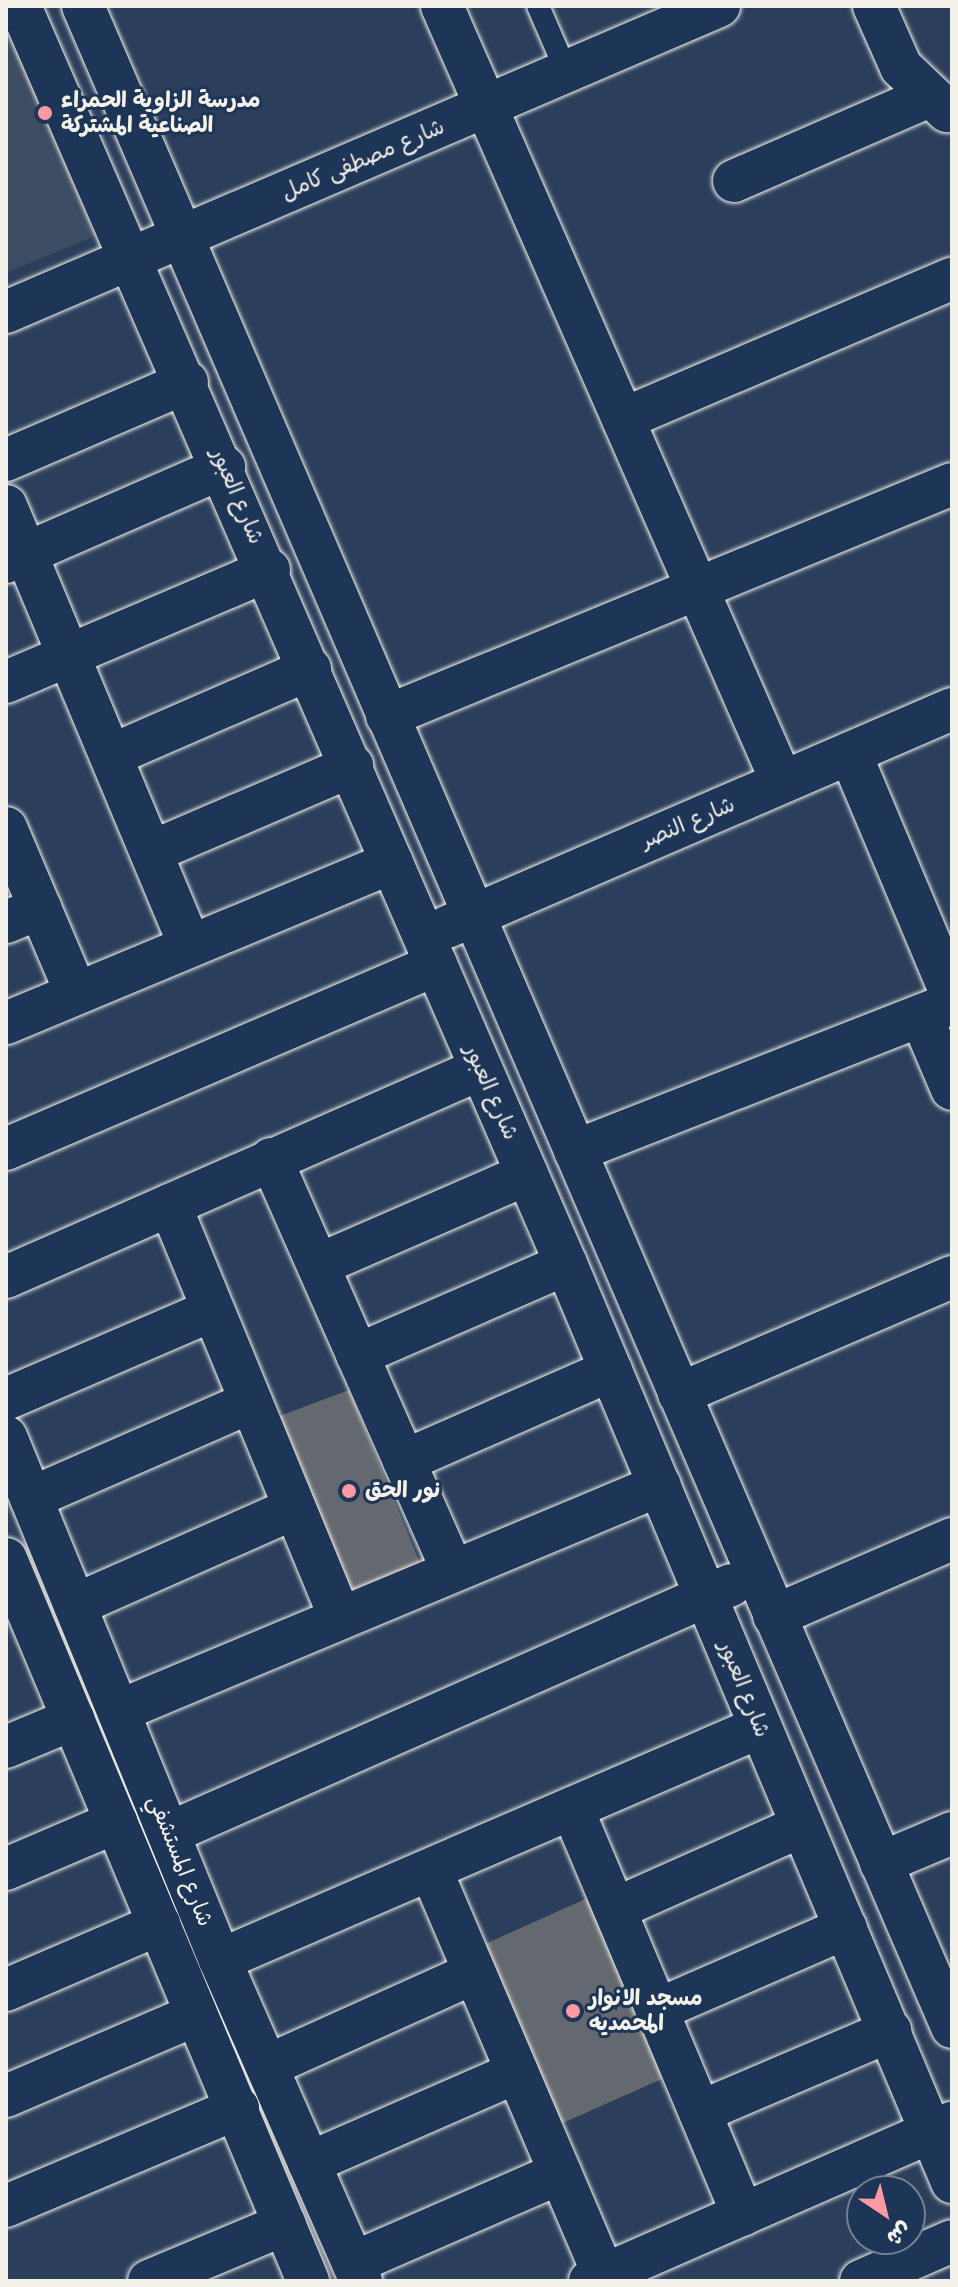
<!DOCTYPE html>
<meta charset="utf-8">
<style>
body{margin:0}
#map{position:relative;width:958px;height:2287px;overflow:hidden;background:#2b3f5c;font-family:"Balsamiq Sans","Playpen Sans Arabic",sans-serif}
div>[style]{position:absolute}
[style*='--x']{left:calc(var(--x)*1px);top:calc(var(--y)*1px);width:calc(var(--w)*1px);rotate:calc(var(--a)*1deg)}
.built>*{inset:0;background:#3c4c62}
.building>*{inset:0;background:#64696f}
.roads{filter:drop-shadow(0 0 2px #f4f1e8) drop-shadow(0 0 2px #f4f1e8)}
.lane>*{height:22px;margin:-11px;padding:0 11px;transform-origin:11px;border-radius:11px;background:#1d3557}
.street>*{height:42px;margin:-21px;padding:0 21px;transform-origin:21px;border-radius:21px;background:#1d3557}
.dots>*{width:22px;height:22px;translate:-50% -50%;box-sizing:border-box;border:4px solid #1d3557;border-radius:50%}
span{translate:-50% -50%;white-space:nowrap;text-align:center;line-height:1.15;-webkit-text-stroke:6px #1d3557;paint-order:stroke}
.poi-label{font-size:22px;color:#f4f1e8;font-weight:700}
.left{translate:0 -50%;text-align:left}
.street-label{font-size:22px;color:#f4f1e8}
.frame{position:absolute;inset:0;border:8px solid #f4f1e8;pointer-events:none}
.north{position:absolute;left:846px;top:2175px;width:80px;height:80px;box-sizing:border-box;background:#1d3557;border:2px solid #738091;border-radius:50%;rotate:145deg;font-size:22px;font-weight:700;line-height:32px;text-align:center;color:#f4f1e8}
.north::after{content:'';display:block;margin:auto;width:28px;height:36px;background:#ff9aa2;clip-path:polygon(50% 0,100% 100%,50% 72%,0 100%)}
</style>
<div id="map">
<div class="built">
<i style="clip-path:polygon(32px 7px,136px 219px,6px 273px,6px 29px)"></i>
</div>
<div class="building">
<i style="clip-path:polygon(349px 1390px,421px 1566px,352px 1600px,277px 1417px)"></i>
<i style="clip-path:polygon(592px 1896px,673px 2074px,554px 2127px,474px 1949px)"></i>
</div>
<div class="roads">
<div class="lane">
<i style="--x:538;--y:6;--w:73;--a:66.6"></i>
</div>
<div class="street">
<i style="--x:20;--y:6;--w:1371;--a:66.54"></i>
<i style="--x:566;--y:1264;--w:996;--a:67.19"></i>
<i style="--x:83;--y:6;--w:2200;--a:66.73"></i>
<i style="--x:442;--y:6;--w:847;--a:66.34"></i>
<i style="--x:874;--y:6;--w:67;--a:66.1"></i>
<i style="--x:901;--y:67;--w:64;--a:43.7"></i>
<i style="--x:734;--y:181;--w:210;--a:-23.5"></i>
<i style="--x:6;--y:312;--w:776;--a:-23.23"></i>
<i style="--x:623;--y:419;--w:358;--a:-23.1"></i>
<i style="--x:6;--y:460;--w:197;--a:-23.3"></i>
<i style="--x:6;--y:506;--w:477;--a:67.3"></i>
<i style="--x:6;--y:562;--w:238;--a:-23.5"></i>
<i style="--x:6;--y:682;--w:286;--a:-23.1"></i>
<i style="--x:387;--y:716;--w:611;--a:-22.32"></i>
<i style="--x:850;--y:753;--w:264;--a:67.2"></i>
<i style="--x:112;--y:755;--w:216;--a:-23.5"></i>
<i style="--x:6;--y:828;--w:179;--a:67"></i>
<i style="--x:151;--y:852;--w:219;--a:-23.2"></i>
<i style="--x:6;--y:922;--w:37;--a:-22"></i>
<i style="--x:447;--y:927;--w:550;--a:-23.35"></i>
<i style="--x:921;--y:1016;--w:79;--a:67"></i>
<i style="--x:6;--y:1023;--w:418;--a:-22.6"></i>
<i style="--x:6;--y:1149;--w:468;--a:-23.2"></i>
<i style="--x:575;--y:1151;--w:405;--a:-21.4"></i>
<i style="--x:271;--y:1159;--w:450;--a:66.2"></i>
<i style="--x:170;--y:1205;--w:447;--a:67.6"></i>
<i style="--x:318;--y:1265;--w:228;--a:-23.5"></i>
<i style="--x:6;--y:1277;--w:518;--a:-23.69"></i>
<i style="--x:357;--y:1355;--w:228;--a:-23.5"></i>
<i style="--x:679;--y:1394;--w:297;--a:-23.2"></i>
<i style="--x:6;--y:1399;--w:225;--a:-23.3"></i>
<i style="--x:6;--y:1437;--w:565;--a:67.75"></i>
<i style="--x:220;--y:1960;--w:351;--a:66.3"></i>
<i style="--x:404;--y:1461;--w:226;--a:-23.7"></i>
<i style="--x:31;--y:1498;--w:240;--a:-23.6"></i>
<i style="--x:6;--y:1559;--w:783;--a:67.3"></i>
<i style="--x:75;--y:1605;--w:240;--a:-23.8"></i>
<i style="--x:774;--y:1616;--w:194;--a:-23.4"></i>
<i style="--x:119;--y:1711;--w:586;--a:-22.67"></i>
<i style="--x:6;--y:1747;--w:73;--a:-22.7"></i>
<i style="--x:572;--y:1808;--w:441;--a:67.2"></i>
<i style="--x:169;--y:1833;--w:614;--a:-23.81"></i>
<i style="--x:881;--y:1863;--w:77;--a:-22.9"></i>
<i style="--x:6;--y:1869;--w:120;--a:-23.1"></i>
<i style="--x:431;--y:1870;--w:440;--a:66.9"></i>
<i style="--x:615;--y:1909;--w:201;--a:-24"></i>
<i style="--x:220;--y:1960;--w:588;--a:-23.34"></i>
<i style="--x:6;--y:1990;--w:167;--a:-23.3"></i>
<i style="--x:657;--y:2010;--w:206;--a:-23.5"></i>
<i style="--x:267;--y:2066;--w:227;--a:-24.2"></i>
<i style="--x:6;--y:2096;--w:206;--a:-23.2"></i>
<i style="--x:700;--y:2112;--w:207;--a:-23.1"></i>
<i style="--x:309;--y:2163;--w:227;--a:-23.6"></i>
<i style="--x:6;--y:2206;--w:252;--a:-22.9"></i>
<i style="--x:353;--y:2263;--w:226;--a:-23.5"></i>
<i style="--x:149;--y:2281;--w:147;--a:-22.7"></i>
<i style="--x:590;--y:2281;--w:395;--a:-23.6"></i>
<i style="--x:861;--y:2281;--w:99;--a:-23.7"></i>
</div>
</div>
<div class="dots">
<i style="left:45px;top:113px;background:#ff9aa2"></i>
<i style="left:349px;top:1491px;background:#ff9aa2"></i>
<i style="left:573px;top:2011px;background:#ff9aa2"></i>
</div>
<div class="poi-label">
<span class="left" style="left:61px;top:113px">مدرسة الزاوية الحمراء<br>الصناعية المشتركة</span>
<span class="left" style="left:365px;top:1491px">نور الحق</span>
<span class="left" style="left:589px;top:2011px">مسجد الانوار<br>المحمديه</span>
</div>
<div class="street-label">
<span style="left:363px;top:160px;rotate:-23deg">شارع مصطفى كامل</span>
<span style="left:237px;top:496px;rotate:67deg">شارع العبور</span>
<span style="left:688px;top:823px;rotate:-23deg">شارع النصر</span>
<span style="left:491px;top:1092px;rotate:66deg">شارع العبور</span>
<span style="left:744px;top:1689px;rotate:68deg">شارع العبور</span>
<span style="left:180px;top:1861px;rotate:68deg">شارع المستشفي</span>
</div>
<div class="frame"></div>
<div class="north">ش</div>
</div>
